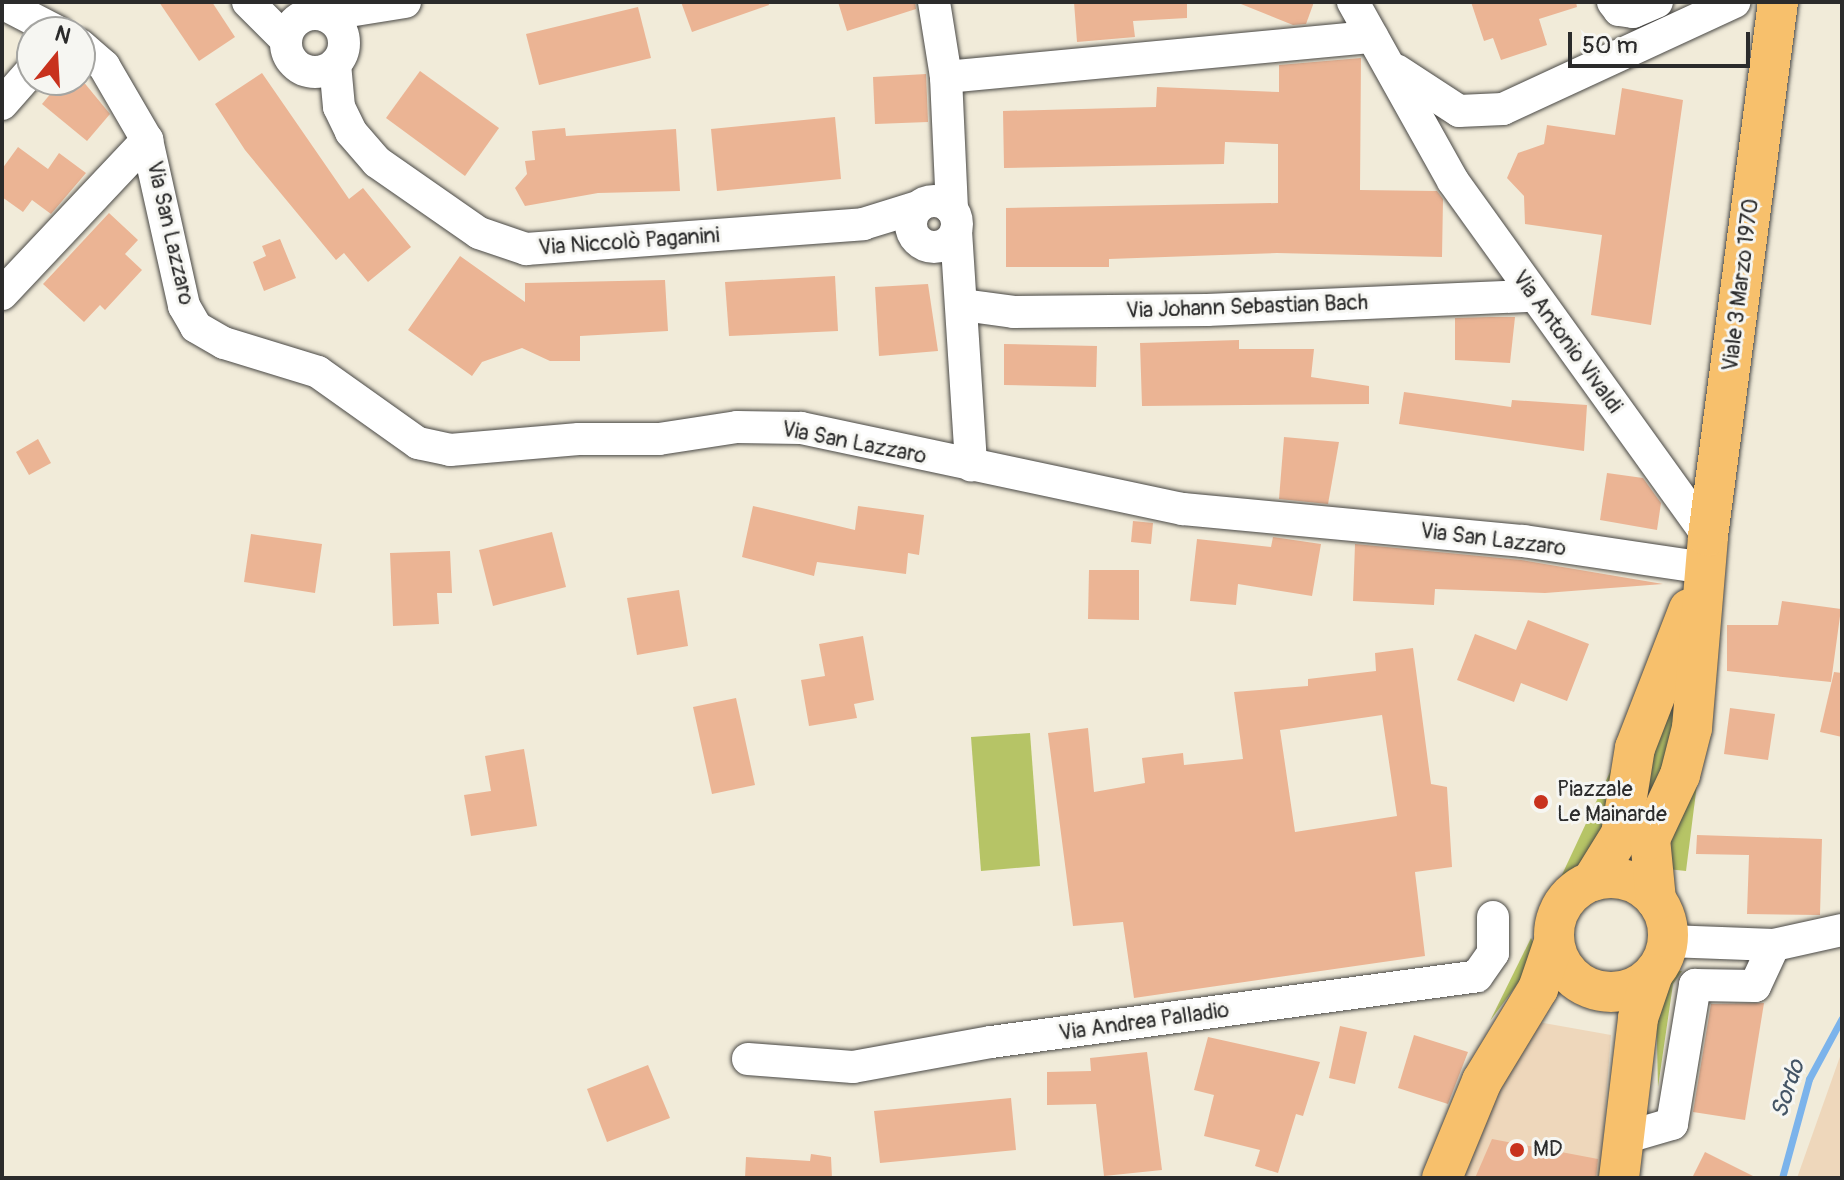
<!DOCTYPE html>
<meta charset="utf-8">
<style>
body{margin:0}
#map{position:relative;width:1844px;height:1180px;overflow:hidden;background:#f1ebd9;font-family:Pangolin,sans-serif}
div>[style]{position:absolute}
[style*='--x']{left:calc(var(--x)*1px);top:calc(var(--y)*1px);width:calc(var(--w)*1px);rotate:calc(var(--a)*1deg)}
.built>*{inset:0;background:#eed7bb}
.green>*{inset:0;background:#b6c466}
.stream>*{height:7px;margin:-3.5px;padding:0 3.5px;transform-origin:3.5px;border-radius:3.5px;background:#7bb3eb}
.building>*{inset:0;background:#ebb494}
.roads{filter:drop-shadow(0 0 2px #494845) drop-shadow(0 0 2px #494845)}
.minor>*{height:32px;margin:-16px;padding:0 16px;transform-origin:16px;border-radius:16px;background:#fff}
.minor>.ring{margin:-16px;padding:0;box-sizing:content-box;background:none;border:32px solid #fff;border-radius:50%}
.major>*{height:40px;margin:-20px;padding:0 20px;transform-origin:20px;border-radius:20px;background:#f7c06c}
.major>.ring{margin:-20px;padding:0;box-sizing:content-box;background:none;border:40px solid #f7c06c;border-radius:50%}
.dots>*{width:22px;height:22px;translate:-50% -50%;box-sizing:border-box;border:4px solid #f6f6f2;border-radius:50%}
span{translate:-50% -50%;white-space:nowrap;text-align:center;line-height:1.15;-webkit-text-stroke:6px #f6f6f2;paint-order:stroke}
.street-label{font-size:22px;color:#2b2b2b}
.poi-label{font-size:22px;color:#2b2b2b}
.left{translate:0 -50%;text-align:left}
.water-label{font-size:24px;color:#435465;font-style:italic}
.frame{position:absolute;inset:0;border:4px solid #2b2b2b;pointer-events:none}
.north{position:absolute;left:16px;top:16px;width:80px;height:80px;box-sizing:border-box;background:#f6f6f2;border:2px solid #a5a5a2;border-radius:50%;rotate:18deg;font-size:22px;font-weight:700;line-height:32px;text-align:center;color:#2b2b2b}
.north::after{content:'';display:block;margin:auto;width:28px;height:36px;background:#c8321e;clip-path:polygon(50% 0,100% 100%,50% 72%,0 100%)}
.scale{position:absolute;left:1568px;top:32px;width:182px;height:36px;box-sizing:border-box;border:4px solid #2b2b2b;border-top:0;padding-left:10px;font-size:24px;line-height:28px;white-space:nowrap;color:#2b2b2b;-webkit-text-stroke:6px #f6f6f2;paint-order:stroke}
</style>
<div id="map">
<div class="built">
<i style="clip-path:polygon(1538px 1022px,1611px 1035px,1600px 1178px,1460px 1178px,1472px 1136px)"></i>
<i style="clip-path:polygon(1842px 1051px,1842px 1178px,1797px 1178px)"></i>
</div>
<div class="green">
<i style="clip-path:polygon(1679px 663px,1672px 755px,1635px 866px,1622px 864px)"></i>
<i style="clip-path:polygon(1030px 733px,1040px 866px,981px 871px,971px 737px)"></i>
<i style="clip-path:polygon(1618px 755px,1612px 819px,1581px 871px,1553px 894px)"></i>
<i style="clip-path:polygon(1697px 784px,1686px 871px,1667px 869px,1662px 853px)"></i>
<i style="clip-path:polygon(1531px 938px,1535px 946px,1527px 971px,1490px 1021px)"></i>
<i style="clip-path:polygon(1678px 971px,1682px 971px,1673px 984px,1658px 1087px,1656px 999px)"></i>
</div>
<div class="stream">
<i style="--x:1782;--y:1178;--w:103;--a:-74.7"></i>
<i style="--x:1809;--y:1079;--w:69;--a:-61.6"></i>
</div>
<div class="building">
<i style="clip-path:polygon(159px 2px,212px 2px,235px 37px,199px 61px)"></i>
<i style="clip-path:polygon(681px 2px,768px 2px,769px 5px,692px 32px)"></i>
<i style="clip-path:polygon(838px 2px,915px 2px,916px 9px,847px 31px)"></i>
<i style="clip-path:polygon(1074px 2px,1187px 2px,1187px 18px,1133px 21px,1135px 37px,1077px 42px)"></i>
<i style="clip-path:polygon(1236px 2px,1314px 2px,1306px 24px,1293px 25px)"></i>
<i style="clip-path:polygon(1471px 2px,1576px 2px,1577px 7px,1539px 19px,1547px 45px,1501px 60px,1493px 38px,1484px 41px)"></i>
<i style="clip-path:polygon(638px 7px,651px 58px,539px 85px,526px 34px)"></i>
<i style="clip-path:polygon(1361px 58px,1360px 190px,1437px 191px,1443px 199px,1442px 257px,1277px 253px,1109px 259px,1109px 267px,1006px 267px,1006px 208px,1278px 203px,1278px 144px,1225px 142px,1224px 164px,1004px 168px,1003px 111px,1156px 107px,1157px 87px,1279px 92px,1279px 65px)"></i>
<i style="clip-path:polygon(420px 71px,499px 128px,465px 176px,386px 118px)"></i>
<i style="clip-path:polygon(262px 73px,349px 199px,363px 188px,411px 247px,368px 282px,344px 253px,336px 260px,245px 150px,215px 104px)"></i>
<i style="clip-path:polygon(926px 74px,928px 122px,875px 124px,873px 77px)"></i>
<i style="clip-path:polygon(62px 80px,82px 80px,110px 114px,87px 141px,42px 104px)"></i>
<i style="clip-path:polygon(1622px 88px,1683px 100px,1651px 325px,1591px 315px,1602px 235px,1525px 224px,1524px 196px,1507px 178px,1518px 153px,1544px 144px,1547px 125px,1615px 135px)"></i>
<i style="clip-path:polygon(835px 117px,841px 179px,717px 191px,711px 129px)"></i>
<i style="clip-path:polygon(565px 128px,566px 136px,676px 129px,680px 191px,598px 193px,525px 206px,515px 188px,527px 174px,525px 161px,535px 160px,532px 131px)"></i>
<i style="clip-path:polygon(18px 147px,48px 169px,59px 153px,86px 173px,51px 214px,32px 200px,23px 212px,2px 197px,2px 169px)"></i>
<i style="clip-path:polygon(109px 213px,138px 240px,125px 254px,142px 270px,105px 310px,100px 305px,84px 322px,43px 284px)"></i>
<i style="clip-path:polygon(280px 239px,296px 278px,264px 291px,253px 262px,266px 256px,262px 246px)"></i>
<i style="clip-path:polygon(460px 256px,525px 302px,525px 283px,665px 280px,668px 331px,580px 336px,580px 361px,550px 361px,522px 348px,482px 362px,472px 376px,408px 330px)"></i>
<i style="clip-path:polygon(835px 276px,838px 331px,729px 336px,725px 282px)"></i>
<i style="clip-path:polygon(928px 284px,938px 351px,879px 356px,875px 287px)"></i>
<i style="clip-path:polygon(1490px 317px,1515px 317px,1510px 363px,1455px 360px,1455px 318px)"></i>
<i style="clip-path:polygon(1239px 340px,1239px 349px,1314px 349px,1311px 377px,1369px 386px,1369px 404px,1142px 406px,1140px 343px)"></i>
<i style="clip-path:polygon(1004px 344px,1097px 346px,1096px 387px,1004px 385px)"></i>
<i style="clip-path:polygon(1404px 392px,1511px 407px,1512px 400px,1587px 405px,1584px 451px,1399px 424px)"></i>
<i style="clip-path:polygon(1284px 437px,1339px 442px,1328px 504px,1279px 499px)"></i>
<i style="clip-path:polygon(38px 439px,51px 463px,29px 475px,16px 452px)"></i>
<i style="clip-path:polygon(1607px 473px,1643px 478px,1661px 503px,1657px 530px,1600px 520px)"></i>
<i style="clip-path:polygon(753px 506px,855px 530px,858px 506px,924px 515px,919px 555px,908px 553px,906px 574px,817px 562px,814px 576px,742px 557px)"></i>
<i style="clip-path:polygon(1133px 521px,1153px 523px,1151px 544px,1131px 542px)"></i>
<i style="clip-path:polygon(552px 532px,566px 587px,493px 606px,479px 550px)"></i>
<i style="clip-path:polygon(251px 534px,322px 544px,315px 593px,244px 582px)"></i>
<i style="clip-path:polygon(1273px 537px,1321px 544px,1312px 596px,1238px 584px,1236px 605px,1190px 601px,1197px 539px,1271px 547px)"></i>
<i style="clip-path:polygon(1355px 544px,1521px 560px,1663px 584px,1545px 593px,1435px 589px,1434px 605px,1353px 601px)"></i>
<i style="clip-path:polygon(450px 551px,452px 593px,437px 593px,439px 624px,393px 626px,390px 553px)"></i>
<i style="clip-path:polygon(1089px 570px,1139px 570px,1139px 620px,1088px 619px)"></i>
<i style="clip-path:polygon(679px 590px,688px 646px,637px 655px,627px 598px)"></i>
<i style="clip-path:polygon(1782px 601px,1841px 609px,1831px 682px,1727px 671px,1727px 625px,1778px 625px)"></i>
<i style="clip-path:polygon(1528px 620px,1589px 644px,1567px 701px,1521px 683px,1514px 702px,1457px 680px,1475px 634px,1516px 650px)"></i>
<i style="clip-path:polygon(863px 636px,874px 700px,854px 704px,857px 718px,809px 726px,801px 680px,825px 676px,819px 644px)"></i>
<i style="clip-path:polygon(evenodd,1413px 648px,1431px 784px,1447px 787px,1452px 867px,1415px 872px,1425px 956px,1134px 998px,1123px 922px,1073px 926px,1048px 733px,1088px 728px,1094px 792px,1145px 783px,1142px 758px,1183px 753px,1184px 765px,1243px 759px,1234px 692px,1308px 686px,1308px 679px,1376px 671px,1375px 653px,1413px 648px,1382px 715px,1397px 816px,1295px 832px,1280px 730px,1382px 715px)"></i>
<i style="clip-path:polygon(1834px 672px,1842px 673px,1842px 737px,1820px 732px)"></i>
<i style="clip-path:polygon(736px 698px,755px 785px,712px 794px,693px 707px)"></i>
<i style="clip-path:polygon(1730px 708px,1775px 714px,1768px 760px,1724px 754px)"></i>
<i style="clip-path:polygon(524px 749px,537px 826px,471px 836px,464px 795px,491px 791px,485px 756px)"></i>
<i style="clip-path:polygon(1697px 835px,1822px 839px,1820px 915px,1747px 914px,1749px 855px,1696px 854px)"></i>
<i style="clip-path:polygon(1764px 1003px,1745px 1120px,1693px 1112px,1711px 1004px)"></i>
<i style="clip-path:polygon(1340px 1026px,1367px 1032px,1355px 1084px,1329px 1078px)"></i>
<i style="clip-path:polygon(1414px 1035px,1468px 1052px,1448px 1104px,1398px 1088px)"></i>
<i style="clip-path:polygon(1208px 1037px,1320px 1062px,1303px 1116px,1296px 1114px,1278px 1173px,1255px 1166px,1260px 1150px,1204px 1136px,1214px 1095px,1194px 1090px)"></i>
<i style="clip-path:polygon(1147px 1052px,1162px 1170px,1104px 1176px,1096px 1104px,1047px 1105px,1047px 1072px,1091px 1071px,1090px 1058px)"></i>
<i style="clip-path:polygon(648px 1065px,670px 1118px,607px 1142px,587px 1089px)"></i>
<i style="clip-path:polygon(1011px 1098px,1016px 1150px,880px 1163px,874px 1111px)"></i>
<i style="clip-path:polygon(1492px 1139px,1598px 1159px,1596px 1178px,1475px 1178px)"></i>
<i style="clip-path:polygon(1705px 1152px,1757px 1178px,1692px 1178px)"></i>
<i style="clip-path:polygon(811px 1154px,831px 1157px,832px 1178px,745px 1178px,746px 1157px,810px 1161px)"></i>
</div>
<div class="roads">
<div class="minor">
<i style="--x:248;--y:2;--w:52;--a:45"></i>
<i style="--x:934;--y:2;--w:76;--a:80.9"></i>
<i style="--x:946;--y:77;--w:133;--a:87.4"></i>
<i style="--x:1353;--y:2;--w:205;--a:60.8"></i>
<i style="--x:1453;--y:181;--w:437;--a:54.3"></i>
<i style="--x:1613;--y:2;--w:10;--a:53"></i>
<i style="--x:1619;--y:10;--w:14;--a:8"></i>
<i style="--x:1633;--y:12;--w:26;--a:-23"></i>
<i style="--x:2;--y:3;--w:63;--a:27.4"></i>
<i class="ring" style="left:286px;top:14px;width:26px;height:26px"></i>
<i style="--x:324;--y:15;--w:82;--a:-9.1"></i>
<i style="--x:80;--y:45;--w:32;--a:41"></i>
<i style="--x:104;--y:66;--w:86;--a:59.8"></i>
<i style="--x:147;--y:140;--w:170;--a:77.4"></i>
<i style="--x:184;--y:306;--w:24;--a:60"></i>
<i style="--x:196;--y:327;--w:32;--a:30"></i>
<i style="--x:224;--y:343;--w:98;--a:17.1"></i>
<i style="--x:318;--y:372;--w:123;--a:35.4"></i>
<i style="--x:418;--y:443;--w:33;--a:12"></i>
<i style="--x:450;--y:450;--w:129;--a:-4.9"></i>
<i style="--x:579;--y:439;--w:80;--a:0"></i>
<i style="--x:659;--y:439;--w:79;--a:-8.7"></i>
<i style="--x:737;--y:427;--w:64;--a:0.9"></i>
<i style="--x:801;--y:428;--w:390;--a:12"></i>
<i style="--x:1183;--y:509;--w:342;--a:5.4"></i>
<i style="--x:1523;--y:541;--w:184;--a:8.4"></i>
<i style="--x:335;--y:64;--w:43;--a:84.7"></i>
<i style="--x:339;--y:107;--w:28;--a:64"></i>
<i style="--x:351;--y:132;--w:40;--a:49"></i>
<i style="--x:377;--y:162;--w:124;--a:34.8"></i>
<i style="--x:479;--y:233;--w:50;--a:18.8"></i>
<i style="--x:526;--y:249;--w:338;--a:-4.2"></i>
<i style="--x:863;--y:224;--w:58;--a:-17.2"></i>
<i style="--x:1396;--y:70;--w:75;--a:33.1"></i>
<i style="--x:1459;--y:111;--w:44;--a:-2.6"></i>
<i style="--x:1503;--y:109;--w:255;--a:-24.8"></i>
<i style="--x:946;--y:77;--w:428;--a:-5.4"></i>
<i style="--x:2;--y:104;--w:45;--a:-48.6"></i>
<i class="ring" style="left:911px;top:201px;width:14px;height:14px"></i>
<i style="--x:956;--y:231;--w:235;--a:86.3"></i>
<i style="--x:2;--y:294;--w:212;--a:-46.7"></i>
<i style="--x:963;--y:305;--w:51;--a:7.8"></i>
<i style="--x:1014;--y:312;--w:193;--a:-0.6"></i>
<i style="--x:1207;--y:310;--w:324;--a:-2.5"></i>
<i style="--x:1668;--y:941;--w:106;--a:2.2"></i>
<i style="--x:1774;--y:945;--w:70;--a:-12.4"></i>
<i style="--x:748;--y:1059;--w:105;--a:4.4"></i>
<i style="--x:853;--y:1067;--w:140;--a:-10.3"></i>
<i style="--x:991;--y:1042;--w:490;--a:-7.7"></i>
<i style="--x:1477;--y:976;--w:28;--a:-55"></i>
<i style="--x:1493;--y:953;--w:36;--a:-90"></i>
<i style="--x:1624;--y:1138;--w:50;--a:-16.3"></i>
<i style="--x:1672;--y:1124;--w:141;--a:-80.6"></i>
<i style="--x:1695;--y:985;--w:60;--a:1"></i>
<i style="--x:1755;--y:986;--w:45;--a:-65.1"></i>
</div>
<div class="major">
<i class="ring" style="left:1554px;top:878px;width:74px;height:74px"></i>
<i style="--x:1592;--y:881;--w:55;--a:-58.3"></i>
<i style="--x:1621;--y:834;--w:87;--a:-80.8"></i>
<i style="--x:1635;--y:748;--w:149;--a:-68.8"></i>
<i style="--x:1656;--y:900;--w:61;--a:-95.6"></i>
<i style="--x:1650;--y:839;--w:71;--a:-64.9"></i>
<i style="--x:1680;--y:775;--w:49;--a:-75.7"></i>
<i style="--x:1692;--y:728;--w:193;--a:-85.2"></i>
<i style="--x:1708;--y:536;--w:539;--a:-82.53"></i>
<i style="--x:1442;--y:1178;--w:105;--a:-67.6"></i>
<i style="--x:1482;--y:1081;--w:108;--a:-58.7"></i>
<i style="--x:1538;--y:989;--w:50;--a:-71.2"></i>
<i style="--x:1619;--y:1178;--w:161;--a:-83.2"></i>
<i style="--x:1638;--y:1018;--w:46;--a:-71.2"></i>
</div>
</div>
<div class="dots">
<i style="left:1541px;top:802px;background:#c8321e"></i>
<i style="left:1517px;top:1150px;background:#c8321e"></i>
</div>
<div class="street-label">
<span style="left:170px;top:233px;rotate:77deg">Via San Lazzaro</span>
<span style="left:629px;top:242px;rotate:-4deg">Via Niccolò Paganini</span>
<span style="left:1741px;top:285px;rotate:-83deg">Viale 3 Marzo 1970</span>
<span style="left:1247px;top:307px;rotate:-2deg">Via Johann Sebastian Bach</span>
<span style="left:1567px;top:342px;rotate:54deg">Via Antonio Vivaldi</span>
<span style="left:854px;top:443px;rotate:11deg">Via San Lazzaro</span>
<span style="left:1493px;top:540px;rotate:7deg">Via San Lazzaro</span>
<span style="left:1144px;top:1022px;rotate:-8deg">Via Andrea Palladio</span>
</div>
<div class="poi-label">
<span class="left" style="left:1557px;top:802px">Piazzale<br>Le Mainarde</span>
<span class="left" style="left:1533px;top:1150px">MD</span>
</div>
<div class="water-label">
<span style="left:1788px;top:1089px;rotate:-71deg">Sordo</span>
</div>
<div class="frame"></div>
<div class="north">N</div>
<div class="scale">50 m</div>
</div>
